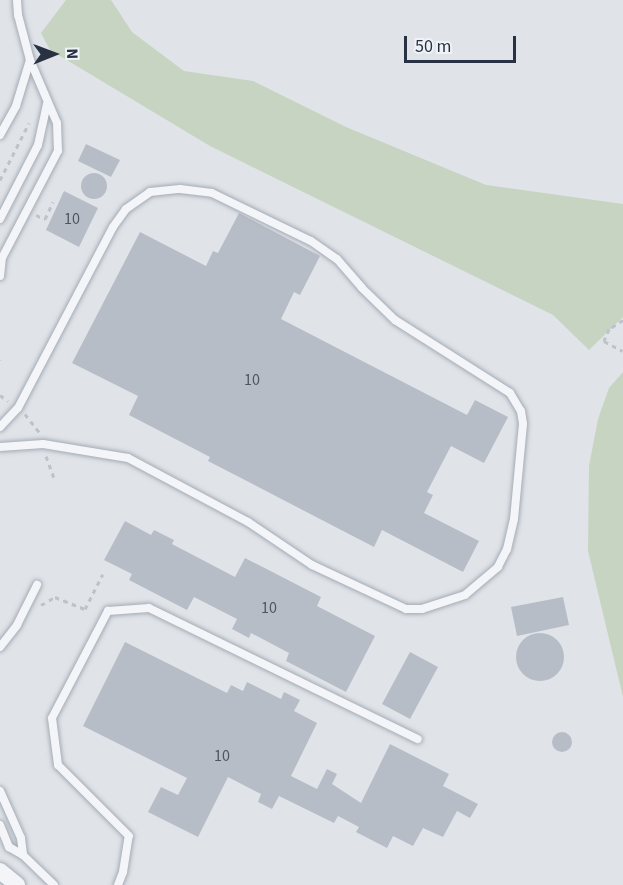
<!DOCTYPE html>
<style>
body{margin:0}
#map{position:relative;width:623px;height:885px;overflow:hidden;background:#e0e4e9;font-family:"Source Sans 3",sans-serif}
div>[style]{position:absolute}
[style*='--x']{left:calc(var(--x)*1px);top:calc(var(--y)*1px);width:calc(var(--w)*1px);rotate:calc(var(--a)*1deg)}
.green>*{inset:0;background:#c6d4c1}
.building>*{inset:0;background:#b7bdc7}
.round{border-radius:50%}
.path>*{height:3px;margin-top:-1.5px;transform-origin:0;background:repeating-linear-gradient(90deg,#bec2c9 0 4.5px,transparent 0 9px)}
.roads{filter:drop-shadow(0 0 2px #a5abb4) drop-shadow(0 0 2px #a5abb4)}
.service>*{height:8px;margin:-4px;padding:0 4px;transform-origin:4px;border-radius:4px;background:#f3f5f8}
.minor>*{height:16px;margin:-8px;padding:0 8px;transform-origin:8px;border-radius:8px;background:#f3f5f8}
span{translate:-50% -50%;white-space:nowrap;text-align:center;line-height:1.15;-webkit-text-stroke:5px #eff3f7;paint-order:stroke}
.number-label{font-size:16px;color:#4c5563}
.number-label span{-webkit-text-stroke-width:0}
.north{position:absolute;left:24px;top:24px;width:60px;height:60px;-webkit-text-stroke:4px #eff3f7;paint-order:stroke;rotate:89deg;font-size:16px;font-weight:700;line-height:24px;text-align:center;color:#283242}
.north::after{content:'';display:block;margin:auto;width:21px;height:27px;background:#283242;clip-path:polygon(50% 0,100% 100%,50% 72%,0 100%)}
.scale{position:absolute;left:404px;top:36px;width:112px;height:27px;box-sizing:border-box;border:3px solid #283242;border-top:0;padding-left:8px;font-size:18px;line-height:21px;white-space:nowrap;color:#283242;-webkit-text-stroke:4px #eff3f7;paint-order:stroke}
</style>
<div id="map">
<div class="green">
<i style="clip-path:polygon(66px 0,111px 0,132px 32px,184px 71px,253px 81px,346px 127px,486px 185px,623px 204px,623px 317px,589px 350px,553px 315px,210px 146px,50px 50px,41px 33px)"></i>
<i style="clip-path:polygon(623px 372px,623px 697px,588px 551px,589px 466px,598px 419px,609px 388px)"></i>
</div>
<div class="building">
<i style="clip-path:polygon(86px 144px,120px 160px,111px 177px,78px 161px)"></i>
<i class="round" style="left:81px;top:173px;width:26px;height:26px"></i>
<i style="clip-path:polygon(64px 191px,98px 208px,79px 247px,46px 230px)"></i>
<i style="clip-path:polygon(239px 213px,320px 256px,300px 295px,294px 292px,281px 319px,467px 415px,475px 400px,508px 417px,484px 463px,451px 446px,427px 492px,433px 495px,424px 513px,479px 541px,463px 572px,382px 530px,374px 547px,208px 461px,210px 457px,129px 415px,138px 396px,72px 363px,140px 232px,206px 266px,213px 251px,218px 253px)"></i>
<i style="clip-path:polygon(125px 521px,151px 535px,154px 530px,174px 540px,172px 544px,235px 577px,245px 558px,321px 597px,317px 606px,375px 636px,346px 692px,286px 661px,289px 653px,251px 633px,249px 638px,232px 629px,237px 619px,194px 597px,187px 610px,129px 580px,132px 574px,104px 560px)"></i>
<i style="clip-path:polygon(563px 597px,569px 625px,517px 636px,511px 607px)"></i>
<i class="round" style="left:516px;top:633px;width:48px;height:48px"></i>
<i style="clip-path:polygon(125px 642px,227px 693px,231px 685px,243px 691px,247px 682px,281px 699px,284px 692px,300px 700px,294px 711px,317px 723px,291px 776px,317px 789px,327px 769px,337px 774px,332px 784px,361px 803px,390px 744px,449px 774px,443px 786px,478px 804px,470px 818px,457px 811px,443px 837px,423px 828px,413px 846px,393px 836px,387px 848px,356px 832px,359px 827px,338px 816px,334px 823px,279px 796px,272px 809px,258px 802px,261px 794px,228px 777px,198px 837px,148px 812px,161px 787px,178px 795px,187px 778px,83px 726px)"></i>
<i style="clip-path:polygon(410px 652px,438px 667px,410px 719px,382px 704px)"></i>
<i class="round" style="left:552px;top:732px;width:20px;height:20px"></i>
</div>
<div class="path">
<i style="--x:0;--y:180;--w:64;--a:-63"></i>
<i style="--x:36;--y:215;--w:10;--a:24"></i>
<i style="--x:45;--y:219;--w:19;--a:-65"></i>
<i style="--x:623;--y:320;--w:17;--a:147"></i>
<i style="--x:609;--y:329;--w:13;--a:113"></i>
<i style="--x:604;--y:341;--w:21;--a:28"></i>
<i style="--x:0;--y:359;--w:1;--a:90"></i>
<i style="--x:0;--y:395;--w:10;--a:37"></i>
<i style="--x:25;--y:414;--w:23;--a:52"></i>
<i style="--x:46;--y:456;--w:23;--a:70"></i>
<i style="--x:41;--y:605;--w:16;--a:-30"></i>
<i style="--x:55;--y:597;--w:32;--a:22"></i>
<i style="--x:85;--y:609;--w:39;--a:-63"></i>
</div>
<div class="roads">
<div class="service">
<i style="--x:0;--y:135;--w:33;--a:-61"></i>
<i style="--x:16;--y:106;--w:48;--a:-73.1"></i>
<i style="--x:0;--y:219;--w:83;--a:-62.8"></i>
<i style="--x:38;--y:145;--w:42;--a:-77.6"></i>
<i style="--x:0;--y:276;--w:18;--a:-84"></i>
<i style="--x:2;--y:258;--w:121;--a:-62.4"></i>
<i style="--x:58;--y:151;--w:28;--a:-92"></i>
<i style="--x:57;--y:123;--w:69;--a:-113.2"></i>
<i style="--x:30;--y:60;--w:47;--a:-104.9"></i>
<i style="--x:18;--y:15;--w:15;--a:-94"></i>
<i style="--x:0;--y:427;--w:26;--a:-47"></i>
<i style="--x:18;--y:408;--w:204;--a:-62.3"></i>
<i style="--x:113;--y:227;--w:22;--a:-54"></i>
<i style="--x:126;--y:209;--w:29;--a:-35"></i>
<i style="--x:150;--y:192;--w:30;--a:-6"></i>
<i style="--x:180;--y:189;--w:32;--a:7"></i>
<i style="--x:212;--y:193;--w:110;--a:25.9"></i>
<i style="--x:311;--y:241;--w:32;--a:35"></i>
<i style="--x:337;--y:259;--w:38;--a:49"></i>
<i style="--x:362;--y:288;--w:46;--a:44.1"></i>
<i style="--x:395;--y:320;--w:136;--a:32.4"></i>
<i style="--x:510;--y:393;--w:21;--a:59"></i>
<i style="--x:521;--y:411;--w:13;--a:81"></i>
<i style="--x:523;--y:424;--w:95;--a:95.4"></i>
<i style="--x:514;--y:519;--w:31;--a:103"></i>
<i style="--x:507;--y:549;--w:20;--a:117"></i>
<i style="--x:498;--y:567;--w:43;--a:139.7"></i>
<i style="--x:465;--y:595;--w:45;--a:162"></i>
<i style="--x:422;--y:609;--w:16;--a:180"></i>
<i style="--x:406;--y:609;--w:104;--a:-154.9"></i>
<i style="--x:312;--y:565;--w:77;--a:-146.1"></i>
<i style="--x:248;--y:522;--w:136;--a:-151.9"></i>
<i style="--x:128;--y:458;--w:86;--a:-170.6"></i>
<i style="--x:43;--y:444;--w:43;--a:176"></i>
<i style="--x:0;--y:647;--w:28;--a:-52"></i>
<i style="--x:17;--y:625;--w:45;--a:-63.4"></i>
<i style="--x:0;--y:791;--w:51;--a:65.9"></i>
<i style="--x:21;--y:838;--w:17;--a:83"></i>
<i style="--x:0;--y:825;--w:24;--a:68"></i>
<i style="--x:9;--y:847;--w:16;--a:30"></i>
<i style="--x:23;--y:855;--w:43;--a:44.1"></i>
<i style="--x:118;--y:885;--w:14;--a:-69"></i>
<i style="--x:123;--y:872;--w:36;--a:-81"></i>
<i style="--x:129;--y:836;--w:100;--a:-135"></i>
<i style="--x:58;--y:765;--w:47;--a:-97.3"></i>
<i style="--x:52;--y:718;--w:121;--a:-62.4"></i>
<i style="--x:108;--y:611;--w:41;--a:-4.2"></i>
<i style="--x:149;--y:608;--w:299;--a:26"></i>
</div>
<div class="minor">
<i style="--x:0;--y:871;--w:22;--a:39"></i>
</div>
</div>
<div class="number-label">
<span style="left:72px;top:219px">10</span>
<span style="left:252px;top:380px">10</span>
<span style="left:269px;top:608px">10</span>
<span style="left:222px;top:756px">10</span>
</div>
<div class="north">N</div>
<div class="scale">50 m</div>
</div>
